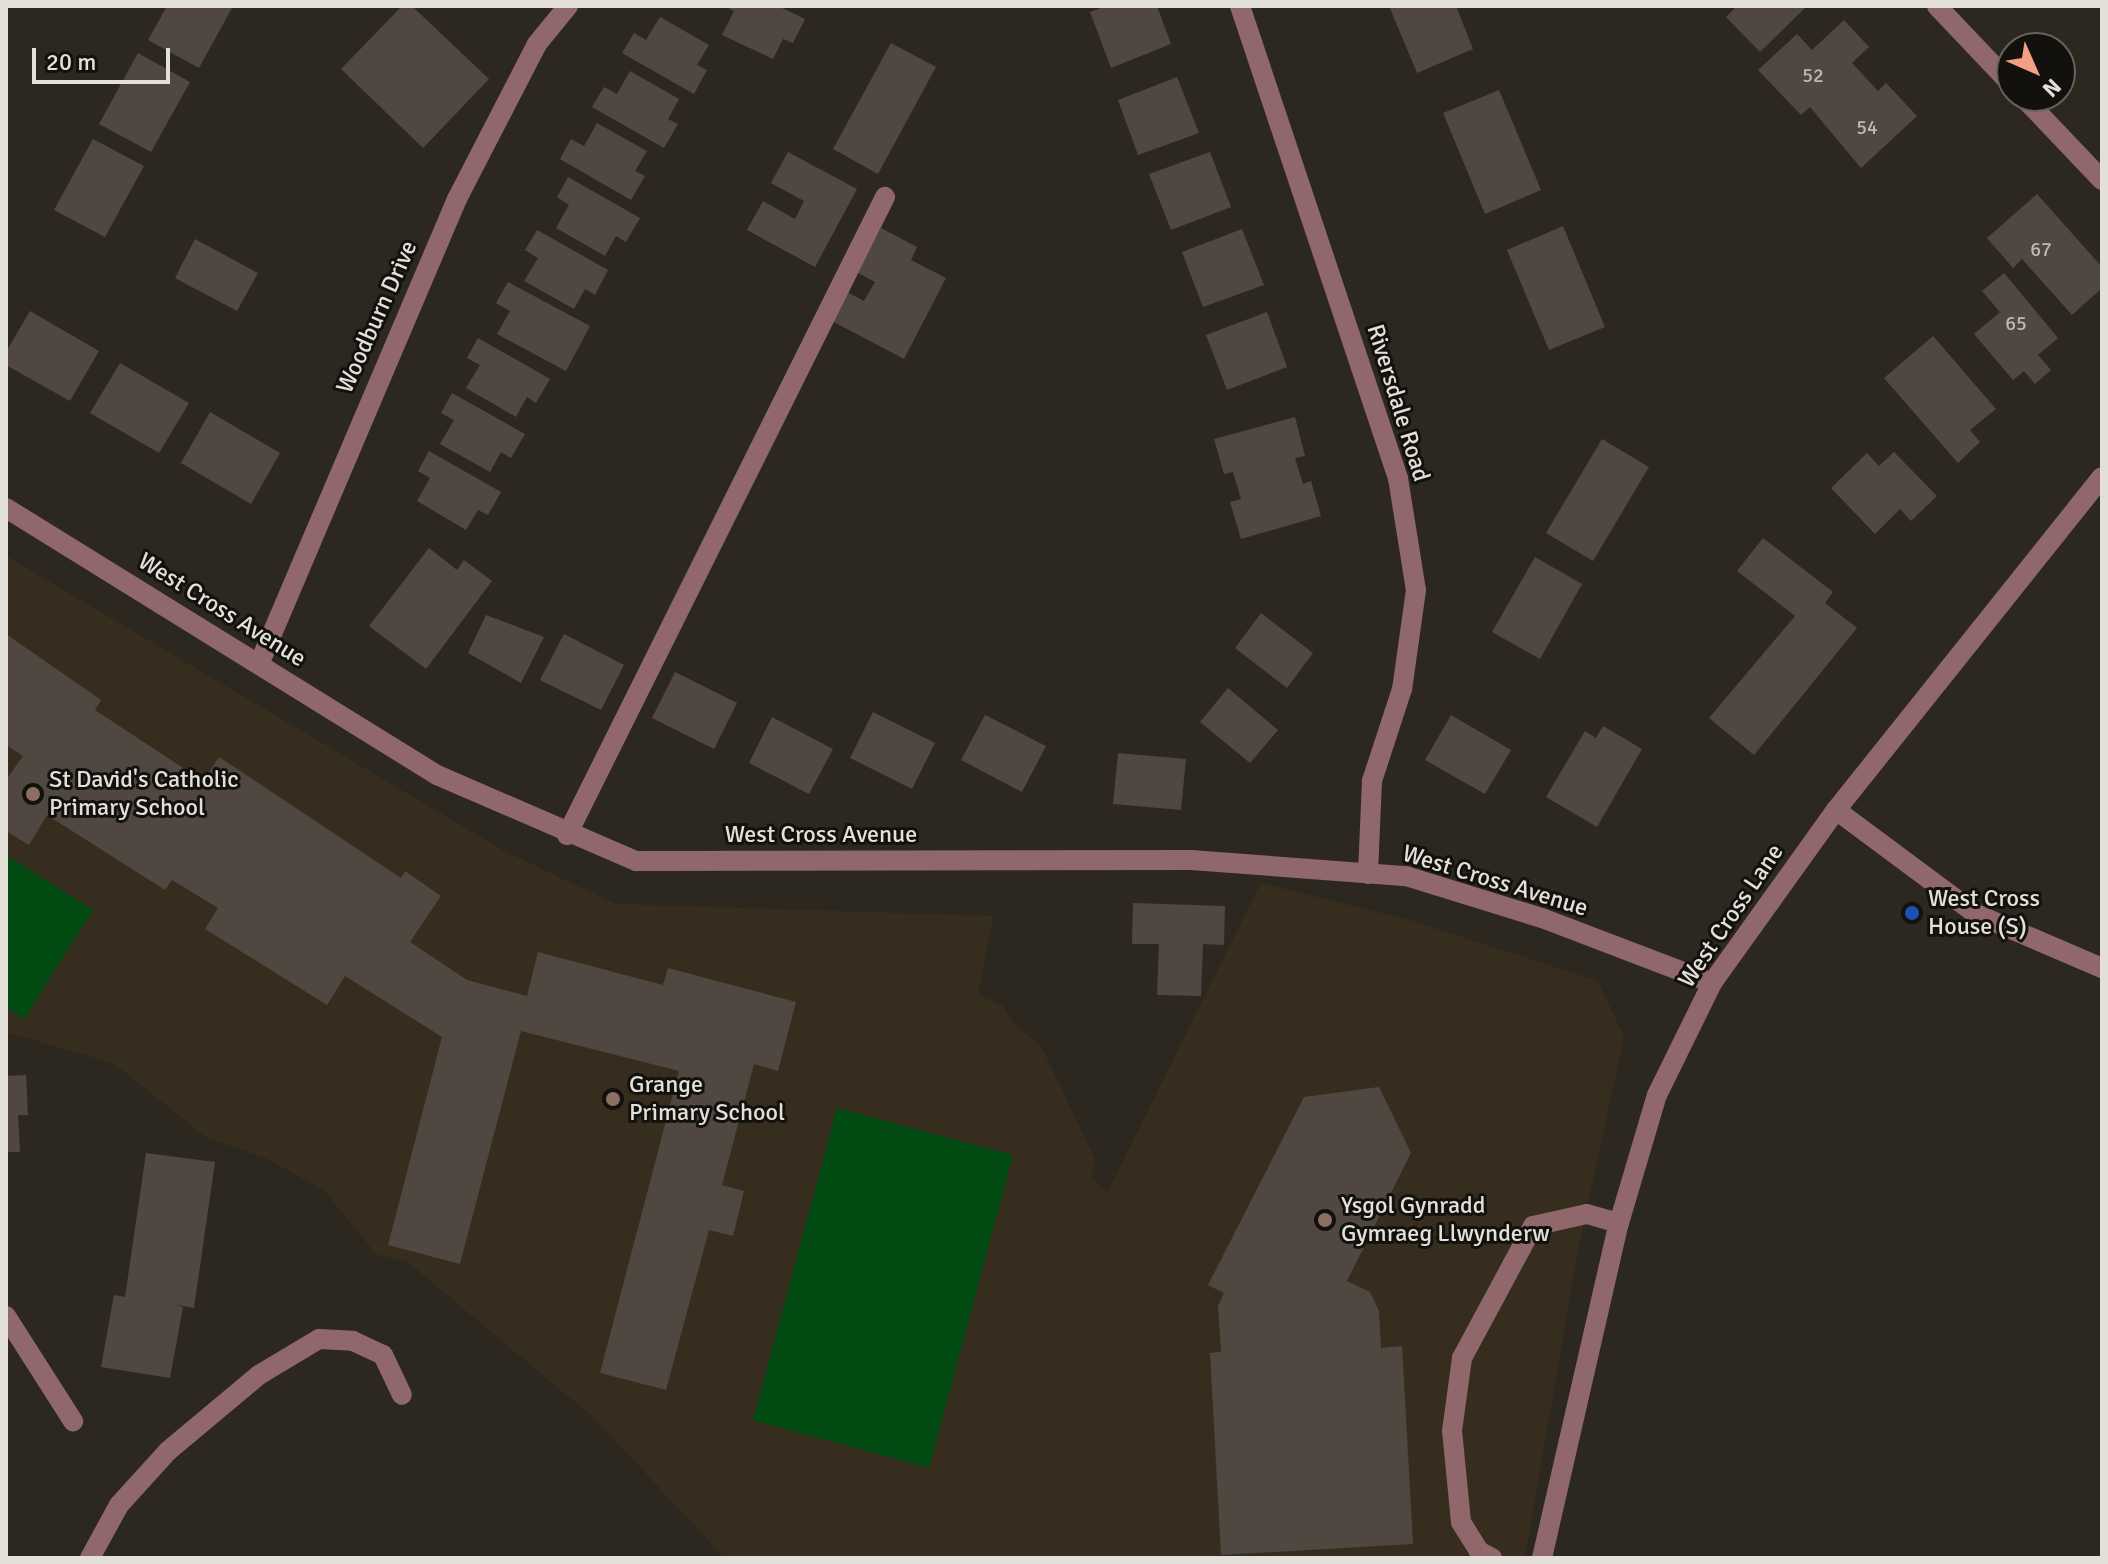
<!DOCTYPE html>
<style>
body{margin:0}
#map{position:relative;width:2108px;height:1564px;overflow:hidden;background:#2d281f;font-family:Signika,sans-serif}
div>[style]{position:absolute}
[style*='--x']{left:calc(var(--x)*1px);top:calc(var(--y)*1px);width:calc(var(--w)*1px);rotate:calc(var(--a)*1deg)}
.built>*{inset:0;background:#372d1f}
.green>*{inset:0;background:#014a11}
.building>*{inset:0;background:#504740}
.minor>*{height:20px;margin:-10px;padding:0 10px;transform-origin:10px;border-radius:10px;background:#90676a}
.dots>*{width:22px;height:22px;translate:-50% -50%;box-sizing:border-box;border:4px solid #13110d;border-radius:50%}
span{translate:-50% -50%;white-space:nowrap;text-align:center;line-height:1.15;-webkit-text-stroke:6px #13110d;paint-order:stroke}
.number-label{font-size:20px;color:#beb9b3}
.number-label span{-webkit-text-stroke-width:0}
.street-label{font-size:24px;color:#e3dfd9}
.poi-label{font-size:24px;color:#e3dfd9}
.left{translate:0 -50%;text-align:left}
.frame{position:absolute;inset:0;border:8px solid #e3dfd9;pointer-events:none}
.north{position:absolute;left:1996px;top:32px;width:80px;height:80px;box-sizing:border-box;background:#13110d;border:2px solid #66635f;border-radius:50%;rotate:135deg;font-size:22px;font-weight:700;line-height:32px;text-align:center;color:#e3dfd9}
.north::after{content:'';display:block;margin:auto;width:28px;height:36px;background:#f39f85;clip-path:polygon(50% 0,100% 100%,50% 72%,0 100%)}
.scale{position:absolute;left:32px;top:48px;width:138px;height:36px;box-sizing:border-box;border:4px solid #e3dfd9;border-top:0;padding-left:10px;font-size:24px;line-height:28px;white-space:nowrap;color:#e3dfd9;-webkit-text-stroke:6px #13110d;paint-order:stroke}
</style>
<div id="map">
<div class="built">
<i style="clip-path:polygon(6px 556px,506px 852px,616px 904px,993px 916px,978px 995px,1003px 1006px,1013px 1023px,1042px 1048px,1095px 1159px,1091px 1179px,1108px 1191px,1261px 883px,1409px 920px,1598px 981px,1624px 1037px,1578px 1249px,1525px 1558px,725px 1558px,593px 1417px,408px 1262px,376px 1254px,324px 1190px,268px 1159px,206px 1137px,113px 1063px,6px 1032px)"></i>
</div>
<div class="green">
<i style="clip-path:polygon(6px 855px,93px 910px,24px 1019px,6px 1008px)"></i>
<i style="clip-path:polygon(837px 1108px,1013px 1155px,929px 1468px,753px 1420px)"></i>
</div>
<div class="building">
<i style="clip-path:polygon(167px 6px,233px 6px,199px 68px,148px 40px)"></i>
<i style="clip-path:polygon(402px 6px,412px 6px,489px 79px,423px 148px,341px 69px)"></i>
<i style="clip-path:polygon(724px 6px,778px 6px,805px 19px,793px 43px,783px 39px,773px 59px,722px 35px,734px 11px)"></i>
<i style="clip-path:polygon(1106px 6px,1157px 6px,1171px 44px,1111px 68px,1090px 12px)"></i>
<i style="clip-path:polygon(1389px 6px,1456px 6px,1473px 49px,1417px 73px)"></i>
<i style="clip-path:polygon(1737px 6px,1807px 6px,1760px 52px,1726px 17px)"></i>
<i style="clip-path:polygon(660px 17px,709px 45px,697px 65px,707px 70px,694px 94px,622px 53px,634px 33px,646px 40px)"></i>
<i style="clip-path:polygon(1844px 20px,1869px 47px,1852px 63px,1878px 91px,1886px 83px,1917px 116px,1861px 168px,1810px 107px,1801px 115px,1758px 70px,1797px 34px,1812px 50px)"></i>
<i style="clip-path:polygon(891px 43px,936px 67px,878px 174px,833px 149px)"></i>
<i style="clip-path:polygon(138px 53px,190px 82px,151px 152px,99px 124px)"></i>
<i style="clip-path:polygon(630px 71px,679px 99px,668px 119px,678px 124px,664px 148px,592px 107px,604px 87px,617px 94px)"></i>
<i style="clip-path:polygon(1177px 77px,1199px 133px,1138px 155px,1118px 100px)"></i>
<i style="clip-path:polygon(1499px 90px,1541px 190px,1485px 214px,1443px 113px)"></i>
<i style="clip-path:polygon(597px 123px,647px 151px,635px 171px,645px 176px,631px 200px,560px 159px,571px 139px,584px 146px)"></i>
<i style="clip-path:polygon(93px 139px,144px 166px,105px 237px,54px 210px)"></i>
<i style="clip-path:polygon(788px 152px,857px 189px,815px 267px,747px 230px,763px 201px,795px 219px,804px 201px,771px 183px)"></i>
<i style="clip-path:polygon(1210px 152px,1231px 207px,1171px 230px,1149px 174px)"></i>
<i style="clip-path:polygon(568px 177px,640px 218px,626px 242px,616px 236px,605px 256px,556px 228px,569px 205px,557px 197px)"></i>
<i style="clip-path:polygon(2037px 194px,2102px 267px,2102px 288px,2072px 315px,2022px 259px,2013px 268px,1987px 238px)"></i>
<i style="clip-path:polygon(1563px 226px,1605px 327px,1549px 350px,1507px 250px)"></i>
<i style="clip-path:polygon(881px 228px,917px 247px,911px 260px,946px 278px,904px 359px,832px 321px,847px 292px,864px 301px,875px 282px,858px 273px)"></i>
<i style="clip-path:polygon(1242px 229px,1264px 285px,1203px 307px,1182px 252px)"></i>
<i style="clip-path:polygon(537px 230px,608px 270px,595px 295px,585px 289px,574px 309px,524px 281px,538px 258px,525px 250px)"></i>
<i style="clip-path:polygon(195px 239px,258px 273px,237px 311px,175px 278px)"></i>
<i style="clip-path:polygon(2004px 273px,2058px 338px,2038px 355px,2051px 370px,2035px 384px,2024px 371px,2013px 380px,1974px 334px,2000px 312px,1982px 291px)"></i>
<i style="clip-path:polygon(508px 282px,590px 326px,566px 371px,497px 334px,510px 311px,496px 303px)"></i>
<i style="clip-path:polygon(30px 311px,99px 351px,70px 401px,6px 365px,6px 352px)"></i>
<i style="clip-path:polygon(1267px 312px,1287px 367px,1227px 390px,1206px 335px)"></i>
<i style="clip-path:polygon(1933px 336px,1996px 409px,1970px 430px,1980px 442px,1958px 463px,1884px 378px)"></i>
<i style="clip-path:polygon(478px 338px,550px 379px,536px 403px,527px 397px,516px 417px,466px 388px,480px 365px,467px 358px)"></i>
<i style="clip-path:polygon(120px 363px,189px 403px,159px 453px,90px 413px)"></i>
<i style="clip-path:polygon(452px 393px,525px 434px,511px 458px,501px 452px,490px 472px,440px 444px,454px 420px,441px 413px)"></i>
<i style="clip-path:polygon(210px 412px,280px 453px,251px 504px,181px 463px)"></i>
<i style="clip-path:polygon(1295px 417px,1305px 456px,1295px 458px,1303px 484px,1311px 481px,1321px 516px,1241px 539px,1230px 502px,1241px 499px,1233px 472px,1224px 474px,1214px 439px)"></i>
<i style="clip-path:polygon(1602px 439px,1649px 467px,1593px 561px,1546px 533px)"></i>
<i style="clip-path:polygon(429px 451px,501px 492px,488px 515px,478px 510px,466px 530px,417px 501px,430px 478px,418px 471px)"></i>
<i style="clip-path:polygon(1894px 452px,1937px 496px,1911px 521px,1900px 509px,1875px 534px,1831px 488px,1867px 453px,1879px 466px)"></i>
<i style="clip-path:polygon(1763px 538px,1833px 592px,1825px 603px,1857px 628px,1754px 755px,1709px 718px,1795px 616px,1737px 571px)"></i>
<i style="clip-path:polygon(429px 548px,457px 570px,464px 560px,492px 581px,426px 669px,369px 626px)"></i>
<i style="clip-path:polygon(1535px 557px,1582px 584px,1540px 659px,1492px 632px)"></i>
<i style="clip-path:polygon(1261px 613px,1313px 653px,1287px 688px,1235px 648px)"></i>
<i style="clip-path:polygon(486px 615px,544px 637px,521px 683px,468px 653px)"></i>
<i style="clip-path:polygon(6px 634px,101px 700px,95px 710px,203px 781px,219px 757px,401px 878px,405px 871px,441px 896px,410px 942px,467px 980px,527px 996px,538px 952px,663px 985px,668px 968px,796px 1002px,778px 1071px,754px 1064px,722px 1185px,744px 1191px,733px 1236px,709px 1230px,666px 1390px,600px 1373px,679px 1071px,521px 1031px,460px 1264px,388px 1245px,442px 1037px,345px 976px,327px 1005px,205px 929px,218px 908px,172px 880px,165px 890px,47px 815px,29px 845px,6px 831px,6px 780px,23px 756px,6px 745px)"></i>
<i style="clip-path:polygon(564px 634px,624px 665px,601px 710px,540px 680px)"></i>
<i style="clip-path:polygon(675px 672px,737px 703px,714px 749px,652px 718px)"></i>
<i style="clip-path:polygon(1228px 688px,1278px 730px,1250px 763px,1200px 722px)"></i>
<i style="clip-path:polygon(873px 712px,935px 743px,912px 789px,850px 758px)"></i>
<i style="clip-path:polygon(985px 715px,1046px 746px,1022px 792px,961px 760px)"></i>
<i style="clip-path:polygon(1451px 715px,1511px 750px,1485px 794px,1425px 760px)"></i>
<i style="clip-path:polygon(772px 717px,833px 749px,809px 794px,749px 763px)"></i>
<i style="clip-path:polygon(1603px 726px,1642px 749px,1597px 827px,1546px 797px,1585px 731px,1596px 738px)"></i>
<i style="clip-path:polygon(1118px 753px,1186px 759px,1181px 810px,1113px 804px)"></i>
<i style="clip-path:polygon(1133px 903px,1225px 906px,1224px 945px,1203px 944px,1201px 996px,1157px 995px,1159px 944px,1132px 944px)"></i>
<i style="clip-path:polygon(26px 1075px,28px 1115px,18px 1115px,20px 1152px,6px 1152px,6px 1076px)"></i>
<i style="clip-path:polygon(1379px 1087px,1411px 1153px,1347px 1281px,1370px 1292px,1379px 1311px,1381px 1348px,1402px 1346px,1413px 1544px,1221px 1555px,1210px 1353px,1221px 1352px,1218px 1306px,1224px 1293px,1208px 1285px,1304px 1097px)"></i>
<i style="clip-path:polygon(146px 1153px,215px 1162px,194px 1308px,173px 1304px,183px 1307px,170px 1378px,101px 1367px,114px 1295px,125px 1297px)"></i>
</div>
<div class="minor">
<i style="--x:1240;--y:6;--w:498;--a:71.5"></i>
<i style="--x:1398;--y:478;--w:113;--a:80.9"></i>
<i style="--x:1416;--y:590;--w:100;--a:98"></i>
<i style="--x:1402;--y:689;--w:97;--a:108.1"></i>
<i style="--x:1372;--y:781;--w:93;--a:92.5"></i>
<i style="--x:1937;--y:6;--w:109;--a:46.5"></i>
<i style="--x:2022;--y:96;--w:116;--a:46.4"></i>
<i style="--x:6;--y:508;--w:507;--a:31.78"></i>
<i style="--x:437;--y:775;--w:217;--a:23.4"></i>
<i style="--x:636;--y:861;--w:555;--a:-0.1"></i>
<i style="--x:1191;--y:860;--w:216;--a:4.3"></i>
<i style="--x:1406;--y:876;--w:142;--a:17.2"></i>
<i style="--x:1542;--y:918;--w:182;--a:20.9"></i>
<i style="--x:260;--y:662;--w:503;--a:-66.95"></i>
<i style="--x:457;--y:199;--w:174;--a:-62.7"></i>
<i style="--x:537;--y:44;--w:49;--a:-50.8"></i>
<i style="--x:1836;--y:810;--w:174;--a:36.6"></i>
<i style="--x:1976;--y:914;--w:137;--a:23.2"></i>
<i style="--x:567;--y:835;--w:713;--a:-63.51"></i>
<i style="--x:6;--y:1316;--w:125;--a:57.5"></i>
<i style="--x:90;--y:1558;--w:60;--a:-61.3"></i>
<i style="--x:119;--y:1505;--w:73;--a:-47.8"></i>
<i style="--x:168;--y:1451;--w:119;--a:-39.9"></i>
<i style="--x:259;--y:1375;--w:70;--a:-31"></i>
<i style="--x:319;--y:1339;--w:34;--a:3"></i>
<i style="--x:353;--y:1341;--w:33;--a:25"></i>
<i style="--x:383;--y:1355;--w:44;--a:64.6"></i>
<i style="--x:1492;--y:1558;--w:15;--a:-152"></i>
<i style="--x:1479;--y:1551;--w:34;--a:-122"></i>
<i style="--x:1461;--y:1522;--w:91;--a:-95.6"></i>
<i style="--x:1452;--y:1431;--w:74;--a:-82.2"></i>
<i style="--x:1462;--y:1358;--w:150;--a:-61.7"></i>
<i style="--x:1533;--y:1226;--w:55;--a:-12.5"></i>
<i style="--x:1587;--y:1214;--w:33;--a:16"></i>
<i style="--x:1542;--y:1558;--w:344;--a:-77.1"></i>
<i style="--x:1619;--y:1223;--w:134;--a:-73.5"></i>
<i style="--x:1657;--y:1095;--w:125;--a:-63.8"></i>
<i style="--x:1712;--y:983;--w:213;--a:-54.4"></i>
<i style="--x:1836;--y:810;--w:426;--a:-51.4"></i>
</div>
<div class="dots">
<i style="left:33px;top:794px;background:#8d6e63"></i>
<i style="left:1912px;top:913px;background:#1a4fb4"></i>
<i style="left:613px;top:1099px;background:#8d6e63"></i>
<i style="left:1325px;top:1220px;background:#8d6e63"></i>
</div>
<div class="number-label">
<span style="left:1813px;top:75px">52</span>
<span style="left:1867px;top:127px">54</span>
<span style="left:2041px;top:249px">67</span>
<span style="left:2016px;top:323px">65</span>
</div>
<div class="street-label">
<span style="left:377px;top:317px;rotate:-66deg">Woodburn Drive</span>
<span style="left:1398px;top:403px;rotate:73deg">Riversdale Road</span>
<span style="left:222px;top:610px;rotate:32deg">West Cross Avenue</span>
<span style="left:821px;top:835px">West Cross Avenue</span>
<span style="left:1495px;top:881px;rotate:17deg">West Cross Avenue</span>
<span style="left:1731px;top:916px;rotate:-56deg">West Cross Lane</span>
</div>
<div class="poi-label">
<span class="left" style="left:49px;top:794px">St David's Catholic<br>Primary School</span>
<span class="left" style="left:1928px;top:913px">West Cross<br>House (S)</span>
<span class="left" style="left:629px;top:1099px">Grange<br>Primary School</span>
<span class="left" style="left:1341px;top:1220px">Ysgol Gynradd<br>Gymraeg Llwynderw</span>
</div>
<div class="frame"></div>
<div class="north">N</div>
<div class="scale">20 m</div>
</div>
